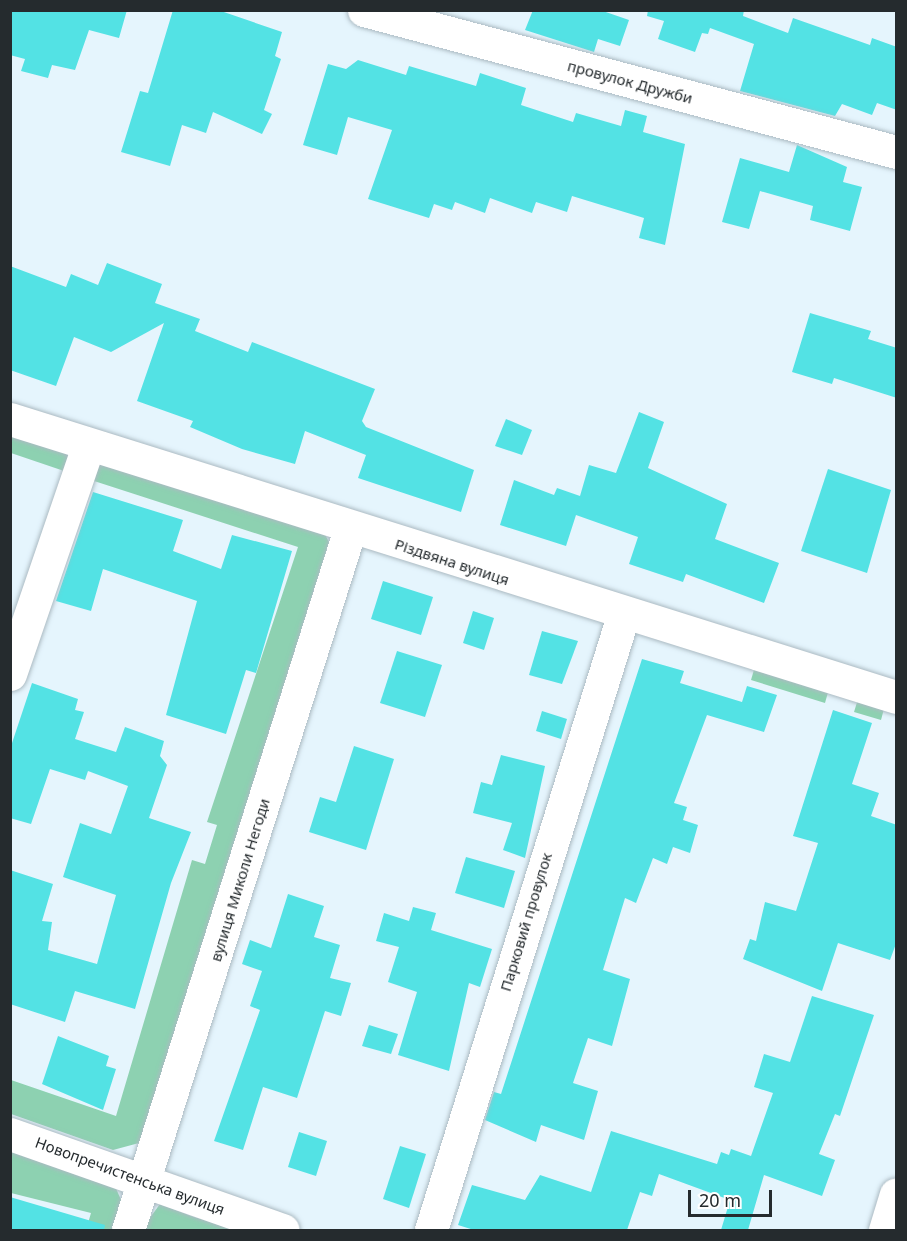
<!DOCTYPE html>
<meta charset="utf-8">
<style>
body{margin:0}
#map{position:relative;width:907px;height:1241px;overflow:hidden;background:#e5f5fd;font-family:"Noto Sans",sans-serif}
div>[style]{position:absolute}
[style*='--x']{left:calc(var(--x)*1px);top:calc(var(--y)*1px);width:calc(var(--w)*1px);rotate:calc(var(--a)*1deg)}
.green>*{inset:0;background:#8dd1b1}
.building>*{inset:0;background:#53e2e4}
.roads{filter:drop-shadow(0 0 2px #abbac2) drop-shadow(0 0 2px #abbac2)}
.minor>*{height:33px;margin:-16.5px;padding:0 16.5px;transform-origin:16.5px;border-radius:16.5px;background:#fff}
.secondary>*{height:33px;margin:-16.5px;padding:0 16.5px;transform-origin:16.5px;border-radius:16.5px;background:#fff}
span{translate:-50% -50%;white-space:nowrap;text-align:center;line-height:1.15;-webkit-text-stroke:4.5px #fff;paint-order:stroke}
.street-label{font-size:15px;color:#252b2e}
.frame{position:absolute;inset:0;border:12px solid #252b2e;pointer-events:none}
.scale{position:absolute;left:688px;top:1190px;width:84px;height:27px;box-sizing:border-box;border:3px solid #252b2e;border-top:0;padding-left:8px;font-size:18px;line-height:21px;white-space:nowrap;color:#252b2e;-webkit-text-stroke:4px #fff;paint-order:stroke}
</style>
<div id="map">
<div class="green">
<i style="clip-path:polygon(11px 428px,71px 449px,67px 472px,11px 453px)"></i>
<i style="clip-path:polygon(90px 461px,321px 527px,329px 542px,139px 1143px,113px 1150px,11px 1114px,11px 1080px,116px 1116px,192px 860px,205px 864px,217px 825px,207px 822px,298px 547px,91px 480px)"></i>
<i style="clip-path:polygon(756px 663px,830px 685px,825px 703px,751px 680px)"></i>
<i style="clip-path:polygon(859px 696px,885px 705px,881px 720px,854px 712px)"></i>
<i style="clip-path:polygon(10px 1147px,114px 1184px,122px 1202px,115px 1230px,86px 1230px,91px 1213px,11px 1193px)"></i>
<i style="clip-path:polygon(160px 1204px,191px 1216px,235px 1230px,141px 1230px)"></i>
</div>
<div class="building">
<i style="clip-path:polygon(10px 10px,127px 10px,119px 38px,89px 30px,75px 70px,52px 65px,48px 78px,21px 71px,25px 59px,10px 55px)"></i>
<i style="clip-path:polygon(173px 10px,218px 10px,282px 32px,275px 56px,281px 59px,264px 110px,272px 114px,262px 134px,213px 112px,206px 133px,182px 125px,170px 166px,121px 152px,140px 91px,148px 93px)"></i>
<i style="clip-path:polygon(533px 10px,600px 10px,629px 20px,620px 46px,598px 39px,594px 52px,525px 30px)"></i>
<i style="clip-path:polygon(648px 10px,744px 10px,743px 16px,788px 33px,793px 18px,870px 45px,872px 38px,897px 47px,897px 110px,877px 103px,872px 115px,842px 104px,835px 116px,740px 91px,754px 44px,710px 28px,708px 34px,702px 33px,695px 52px,658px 39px,664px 21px,647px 16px)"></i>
<i style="clip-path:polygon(358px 60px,406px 75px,409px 66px,476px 86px,480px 73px,526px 88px,521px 105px,573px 122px,576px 113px,621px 126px,625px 110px,647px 116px,643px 132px,685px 144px,665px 245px,639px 238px,644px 218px,572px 196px,567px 212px,536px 202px,532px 213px,490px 198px,485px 213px,455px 202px,452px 210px,434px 204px,429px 218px,368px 199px,392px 130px,348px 117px,337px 155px,303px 145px,328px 64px,346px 69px)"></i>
<i style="clip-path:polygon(797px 145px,847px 167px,843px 182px,862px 187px,850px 231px,810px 220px,813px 206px,760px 191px,749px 229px,722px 222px,740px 158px,789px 172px)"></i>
<i style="clip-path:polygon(107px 263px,162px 284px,155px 303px,200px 319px,195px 331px,248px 352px,252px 342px,375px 389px,362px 421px,366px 427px,474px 470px,461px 512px,358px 478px,366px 455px,305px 431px,295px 464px,242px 449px,190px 427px,193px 421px,137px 401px,164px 323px,111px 352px,74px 337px,56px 386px,10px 370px,10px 266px,66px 287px,71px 274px,98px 285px)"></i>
<i style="clip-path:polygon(810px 313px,871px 331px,868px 339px,897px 348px,897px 398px,834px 378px,832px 384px,792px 372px)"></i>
<i style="clip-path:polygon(639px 412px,664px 422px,648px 468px,727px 504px,715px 539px,779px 563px,764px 603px,686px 574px,683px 582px,629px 564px,638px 537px,576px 515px,566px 546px,500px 525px,514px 480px,554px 495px,557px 488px,580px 496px,589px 465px,616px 473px)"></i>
<i style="clip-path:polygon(506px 419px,532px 430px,522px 455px,495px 446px)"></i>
<i style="clip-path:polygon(828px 469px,891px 490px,867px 573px,801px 551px)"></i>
<i style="clip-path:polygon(93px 492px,183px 520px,173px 551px,221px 569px,232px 535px,292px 551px,256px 673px,246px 670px,226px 734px,166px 715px,197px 601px,103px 569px,91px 611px,56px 601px)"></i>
<i style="clip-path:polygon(383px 581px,433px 597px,421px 635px,371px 619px)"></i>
<i style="clip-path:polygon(473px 611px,494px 618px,484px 650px,463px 643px)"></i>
<i style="clip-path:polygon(542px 631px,578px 641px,562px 684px,529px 675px)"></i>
<i style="clip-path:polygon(397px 651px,442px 665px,425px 717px,380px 703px)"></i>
<i style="clip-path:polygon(642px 659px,684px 671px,680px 683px,742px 702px,747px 686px,777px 695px,764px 732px,707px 715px,674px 803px,687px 807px,683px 820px,698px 825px,690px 853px,673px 847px,667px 864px,653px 858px,636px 903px,625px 898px,603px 970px,630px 979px,612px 1046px,588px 1038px,573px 1083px,598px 1091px,584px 1140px,541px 1125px,536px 1142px,485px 1120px,494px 1092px,501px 1094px)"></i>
<i style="clip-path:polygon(32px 683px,78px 699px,75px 710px,84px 712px,75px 739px,116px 752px,125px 727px,164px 741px,160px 756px,167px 765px,149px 818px,191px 832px,171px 883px,135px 1009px,75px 991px,65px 1022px,10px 1004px,10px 870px,53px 884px,42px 921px,52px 922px,48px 950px,97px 964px,116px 895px,63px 877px,80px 823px,111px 834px,128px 786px,88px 771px,85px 780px,50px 769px,31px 824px,10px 818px,10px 749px)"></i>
<i style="clip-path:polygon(833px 710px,872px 723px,852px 784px,879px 793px,871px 816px,897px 825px,897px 941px,890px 960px,838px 943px,822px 991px,743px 959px,750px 939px,756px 941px,765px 902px,796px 911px,818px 843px,793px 836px)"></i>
<i style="clip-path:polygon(542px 711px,567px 719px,561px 739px,536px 731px)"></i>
<i style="clip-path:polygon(354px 746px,394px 759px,366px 850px,309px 832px,320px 797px,336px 802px)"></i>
<i style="clip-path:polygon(501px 755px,545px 766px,525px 858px,503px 850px,512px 823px,473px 813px,481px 782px,492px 785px)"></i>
<i style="clip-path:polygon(466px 857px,515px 871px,504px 908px,455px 893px)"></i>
<i style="clip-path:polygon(288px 894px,324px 906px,314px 937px,340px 945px,330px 978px,351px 983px,341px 1016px,325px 1011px,297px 1098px,263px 1087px,243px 1150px,214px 1141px,260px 1010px,250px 1006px,262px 971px,242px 964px,250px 940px,271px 948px)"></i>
<i style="clip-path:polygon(413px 907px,436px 913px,431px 930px,492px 949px,480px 987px,469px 983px,449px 1071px,398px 1055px,417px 992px,388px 982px,399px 947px,376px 941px,384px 913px,409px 921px)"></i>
<i style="clip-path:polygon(812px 996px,874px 1015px,840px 1116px,835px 1114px,819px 1154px,835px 1160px,822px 1196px,764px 1175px,748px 1230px,721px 1230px,730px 1200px,659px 1174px,652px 1196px,640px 1192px,627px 1230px,474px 1230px,458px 1225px,472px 1185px,525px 1200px,540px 1175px,591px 1192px,611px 1131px,717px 1164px,721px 1152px,729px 1155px,731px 1149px,751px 1156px,773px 1093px,754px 1087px,764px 1054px,790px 1062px)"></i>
<i style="clip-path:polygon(369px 1025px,398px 1034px,391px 1054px,362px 1046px)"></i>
<i style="clip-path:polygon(58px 1036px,109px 1056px,106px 1066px,116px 1069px,103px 1110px,42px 1084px)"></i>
<i style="clip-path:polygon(299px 1132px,327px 1141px,316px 1176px,288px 1167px)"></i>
<i style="clip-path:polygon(400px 1146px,426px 1154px,409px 1208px,383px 1199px)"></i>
<i style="clip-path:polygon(10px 1197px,105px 1225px,104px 1230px,10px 1230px)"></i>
</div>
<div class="roads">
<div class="minor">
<i style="--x:364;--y:10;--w:551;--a:14.94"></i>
<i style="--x:10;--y:419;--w:929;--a:17.42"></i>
<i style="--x:10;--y:674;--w:241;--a:-71.1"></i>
<i style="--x:10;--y:1134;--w:289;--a:19.4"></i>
<i style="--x:128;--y:1230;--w:735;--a:-72.43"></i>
<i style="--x:431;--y:1230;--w:643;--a:-72.64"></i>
</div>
<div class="secondary">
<i style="--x:885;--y:1230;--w:37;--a:-73"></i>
</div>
</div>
<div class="street-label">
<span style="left:630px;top:82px;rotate:15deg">провулок Дружби</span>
<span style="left:452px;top:562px;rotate:18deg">Різдвяна вулиця</span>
<span style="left:240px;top:880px;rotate:-73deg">вулиця Миколи Негоди</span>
<span style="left:526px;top:922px;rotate:-73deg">Парковий провулок</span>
<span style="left:130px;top:1176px;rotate:20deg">Новопречистенська вулиця</span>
</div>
<div class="frame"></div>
<div class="scale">20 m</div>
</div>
